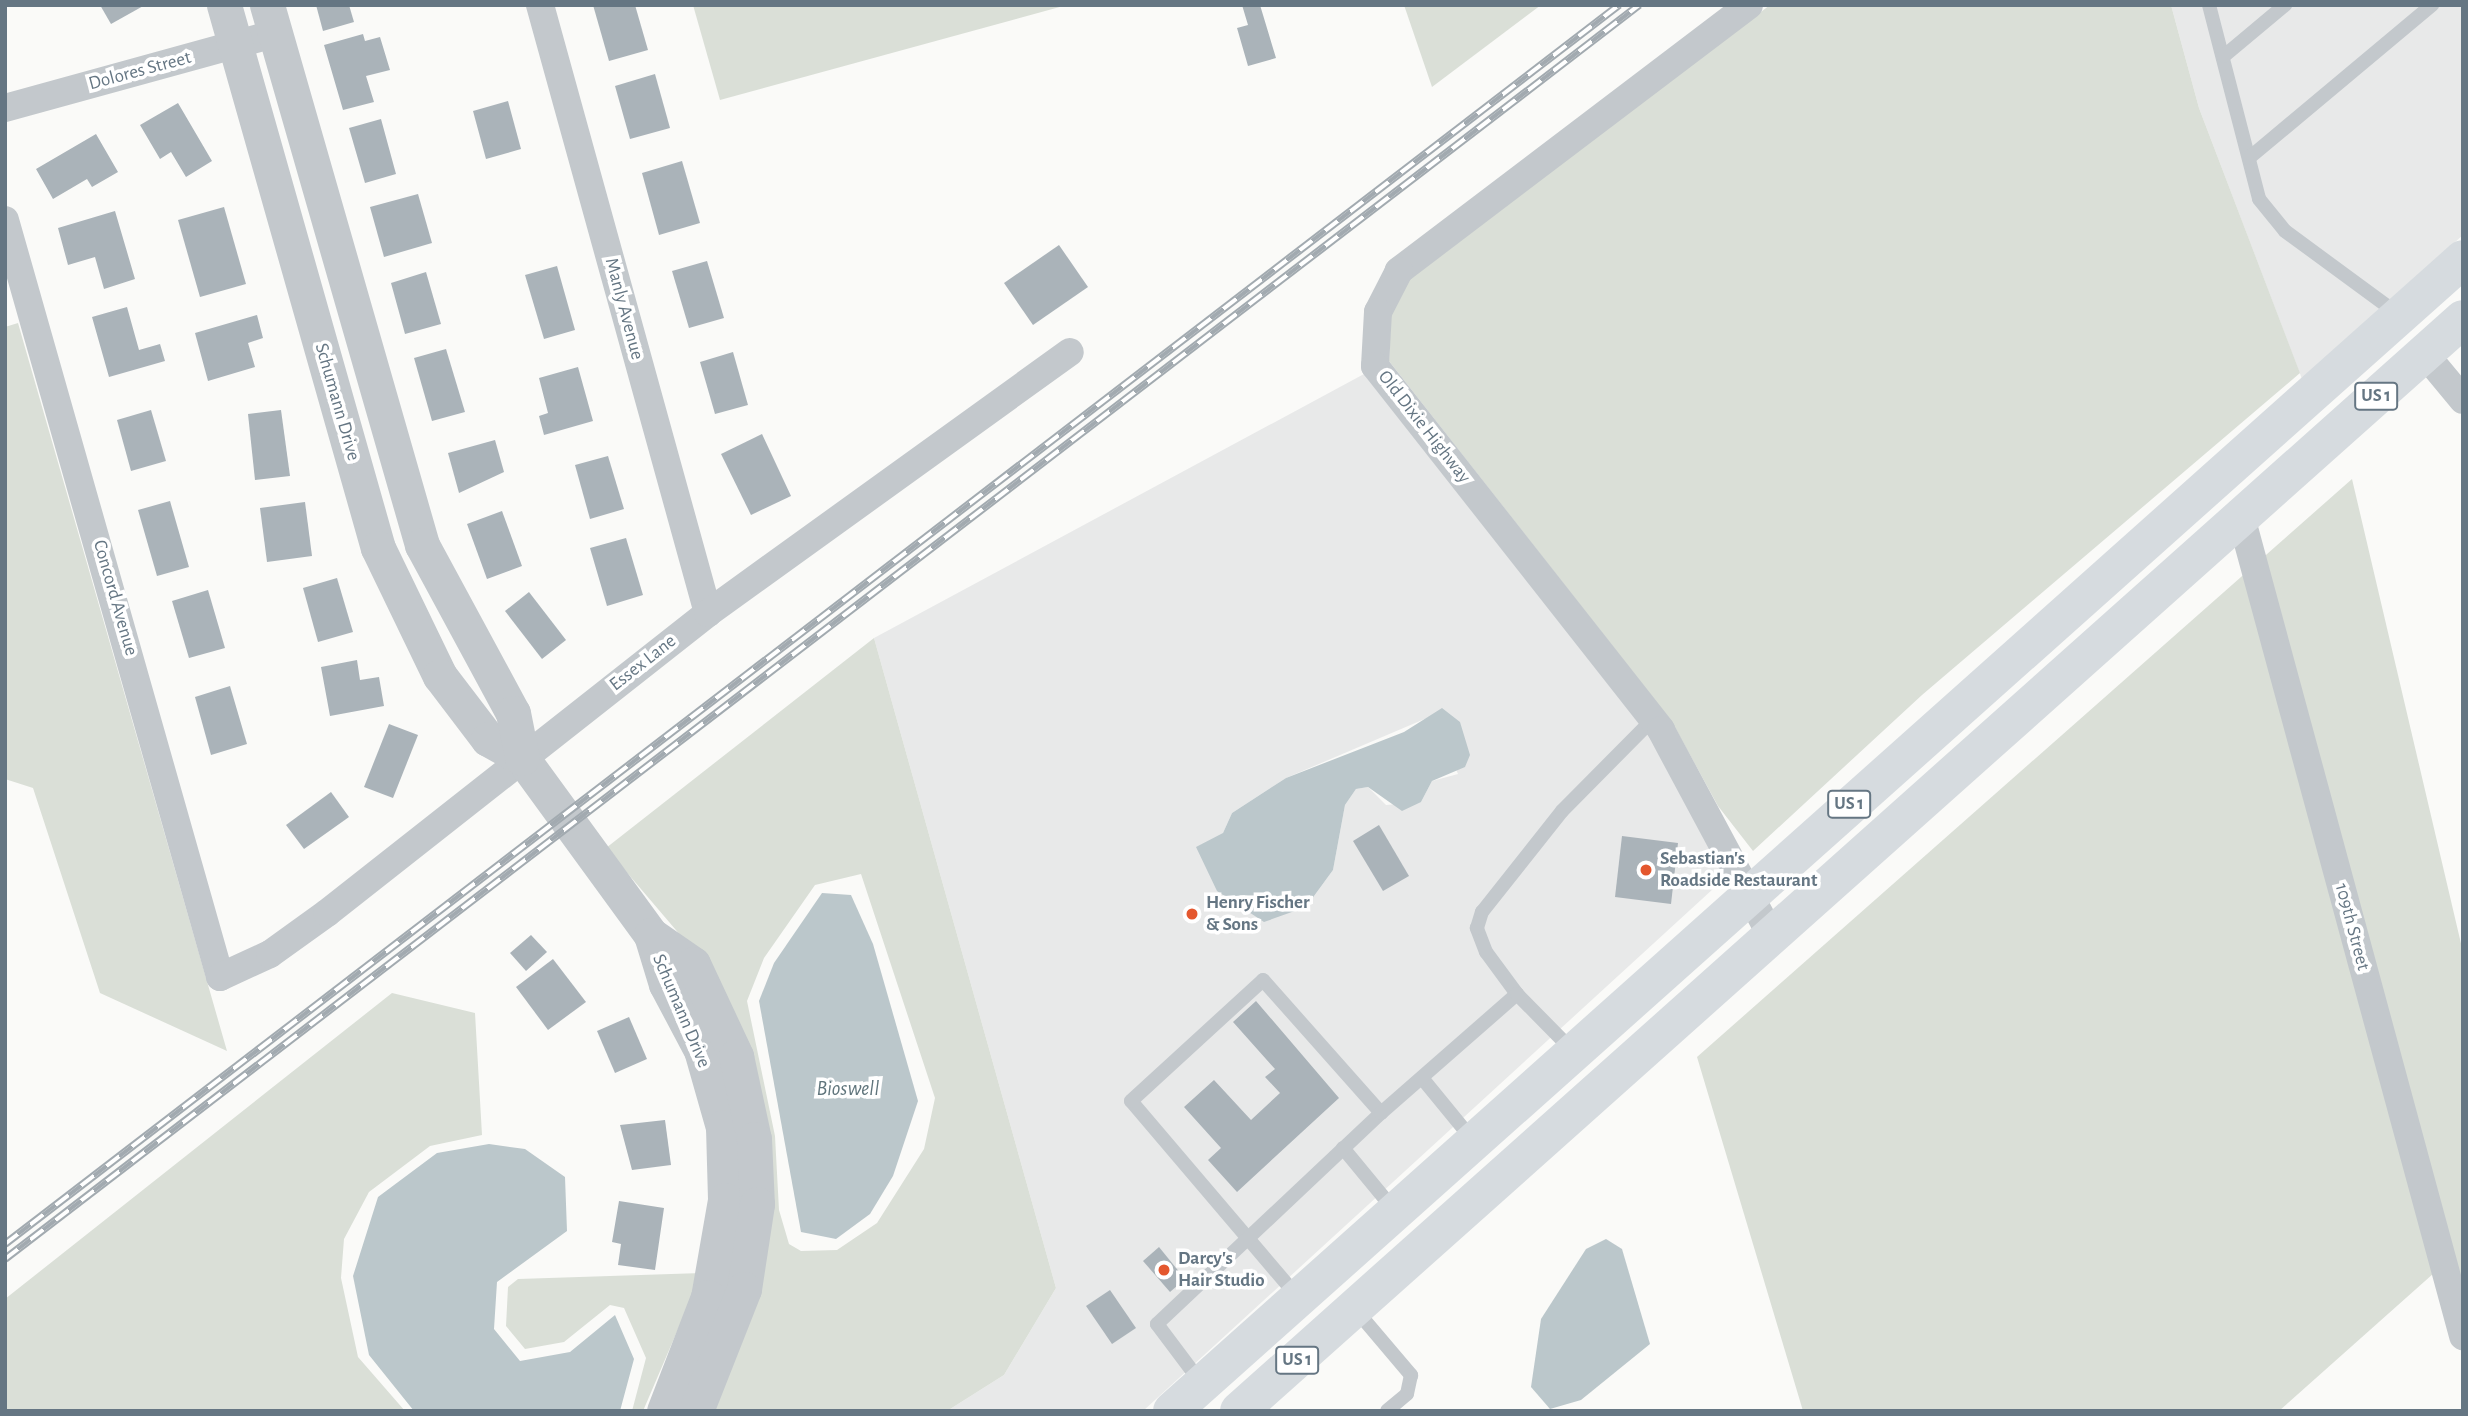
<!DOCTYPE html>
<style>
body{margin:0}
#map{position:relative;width:2468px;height:1416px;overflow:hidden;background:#fafaf8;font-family:"Alegreya Sans",sans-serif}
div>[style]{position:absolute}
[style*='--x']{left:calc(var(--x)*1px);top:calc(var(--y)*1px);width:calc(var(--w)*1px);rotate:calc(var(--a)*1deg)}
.built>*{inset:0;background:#e8e9e9}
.green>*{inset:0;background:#dadfd7}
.water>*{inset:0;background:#bbc7cb}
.building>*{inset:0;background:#aab3b9}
.service>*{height:14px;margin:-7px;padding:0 7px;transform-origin:7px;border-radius:7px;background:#c3c8cc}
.minor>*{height:28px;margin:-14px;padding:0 14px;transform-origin:14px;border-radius:14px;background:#c3c8cc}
.tertiary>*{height:35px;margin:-17.5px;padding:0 17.5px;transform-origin:17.5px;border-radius:17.5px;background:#c3c8cc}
.primary>*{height:38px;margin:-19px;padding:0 19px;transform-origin:19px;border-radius:19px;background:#d6dbdf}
.rail>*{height:8px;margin-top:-4px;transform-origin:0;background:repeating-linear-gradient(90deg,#fff 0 16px,#a2aab0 0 32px);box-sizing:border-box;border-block:2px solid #a2aab0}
.dots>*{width:19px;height:19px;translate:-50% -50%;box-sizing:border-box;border:4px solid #fff;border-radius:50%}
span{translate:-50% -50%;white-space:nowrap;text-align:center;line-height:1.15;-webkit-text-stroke:7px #fff;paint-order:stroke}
.shield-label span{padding:2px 5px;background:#fff;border:2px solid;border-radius:5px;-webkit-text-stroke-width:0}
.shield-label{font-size:18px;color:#657683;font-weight:700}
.street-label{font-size:19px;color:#657683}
.poi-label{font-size:19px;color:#657683;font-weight:700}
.left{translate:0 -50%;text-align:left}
.water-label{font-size:21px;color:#60757c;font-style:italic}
.frame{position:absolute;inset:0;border:7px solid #657683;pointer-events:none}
</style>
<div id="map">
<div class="built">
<i style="clip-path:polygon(2171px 5px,2463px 5px,2463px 235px,2302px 379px,2199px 108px)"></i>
<i style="clip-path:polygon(evenodd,1364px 374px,1649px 736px,1725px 878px,1143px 1411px,947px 1411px,1004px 1375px,1056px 1288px,874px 638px,1364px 374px,1434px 715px,1458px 774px,1432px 781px,1421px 802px,1386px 805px,1368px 787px,1356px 789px,1345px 805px,1333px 870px,1306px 907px,1223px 833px,1232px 813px,1286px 778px,1434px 715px)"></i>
</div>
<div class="green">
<i style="clip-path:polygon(693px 5px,1067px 5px,720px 100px)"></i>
<i style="clip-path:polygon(1404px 5px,1541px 5px,1432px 87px)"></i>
<i style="clip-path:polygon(1770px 5px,2171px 5px,2199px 108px,2300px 373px,1922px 695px,1753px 851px,1718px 806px,1672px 722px,1389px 361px,1391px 314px,1410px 279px)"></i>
<i style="clip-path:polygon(18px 323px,227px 1051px,100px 993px,33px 788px,5px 779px,5px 327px)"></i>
<i style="clip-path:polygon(2352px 479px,2463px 952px,2463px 1292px,2452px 1257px,2279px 1411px,1803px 1411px,1697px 1057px)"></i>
<i style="clip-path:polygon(evenodd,874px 638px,1056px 1288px,1004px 1375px,947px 1411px,710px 1411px,760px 1266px,681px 936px,606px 848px,874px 638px,861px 874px,935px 1098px,924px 1149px,877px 1223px,837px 1250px,801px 1251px,789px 1244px,779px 1210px,775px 1136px,747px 1001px,764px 958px,815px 885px,861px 874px)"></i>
<i style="clip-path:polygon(392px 993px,475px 1013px,482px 1135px,430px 1146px,369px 1192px,344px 1239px,341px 1278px,358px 1357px,405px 1411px,5px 1411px,5px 1299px)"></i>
<i style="clip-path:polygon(702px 1273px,643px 1411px,632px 1411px,646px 1358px,624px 1308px,610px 1305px,564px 1342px,525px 1349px,506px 1326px,508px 1287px,518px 1279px)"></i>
</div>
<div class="water">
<i style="clip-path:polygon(1442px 708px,1460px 722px,1470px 755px,1465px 767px,1432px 781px,1421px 802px,1402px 811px,1368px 787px,1356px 789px,1345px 805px,1333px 870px,1306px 907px,1264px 922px,1217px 891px,1196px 847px,1223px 833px,1232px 813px,1286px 778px,1404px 732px)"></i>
<i style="clip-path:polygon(822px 893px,851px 895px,873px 944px,918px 1101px,893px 1176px,870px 1214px,836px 1239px,801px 1232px,759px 1001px,774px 963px)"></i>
<i style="clip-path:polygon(489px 1144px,525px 1149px,565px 1177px,567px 1231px,497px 1282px,494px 1329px,520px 1361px,570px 1352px,615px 1315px,634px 1359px,620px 1411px,414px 1411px,369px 1355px,353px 1276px,378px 1197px,437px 1153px)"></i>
<i style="clip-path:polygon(1606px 1239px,1622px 1249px,1650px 1344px,1581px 1400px,1550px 1409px,1531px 1387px,1541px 1319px,1586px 1249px)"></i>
</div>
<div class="building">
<i style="clip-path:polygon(100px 5px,145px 5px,111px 24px)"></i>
<i style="clip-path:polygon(316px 5px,349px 5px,354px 22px,323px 31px)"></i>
<i style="clip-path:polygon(593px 5px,635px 5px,648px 50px,609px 61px)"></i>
<i style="clip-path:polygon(1242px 5px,1260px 5px,1276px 58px,1248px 66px,1237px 28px,1248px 25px)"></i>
<i style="clip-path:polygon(363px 34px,365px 41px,380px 37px,390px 70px,366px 76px,374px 102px,343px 110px,324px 45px)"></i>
<i style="clip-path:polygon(655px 74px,670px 128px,630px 139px,615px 86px)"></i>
<i style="clip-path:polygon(508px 101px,521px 149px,486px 159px,473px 111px)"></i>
<i style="clip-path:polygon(178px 103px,212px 161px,186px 177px,171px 152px,160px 159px,140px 125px)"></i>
<i style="clip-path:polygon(381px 119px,396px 174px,365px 183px,349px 128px)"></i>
<i style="clip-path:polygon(96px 134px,118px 172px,92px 187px,87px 179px,53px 199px,36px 169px)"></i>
<i style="clip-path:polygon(682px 161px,700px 223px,659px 235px,642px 173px)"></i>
<i style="clip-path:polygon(418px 194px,432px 243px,384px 257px,370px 207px)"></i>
<i style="clip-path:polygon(224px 207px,246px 284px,200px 297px,178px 220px)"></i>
<i style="clip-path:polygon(115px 211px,135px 279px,104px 289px,95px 257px,68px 265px,58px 228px)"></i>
<i style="clip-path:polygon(1059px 245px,1088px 287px,1033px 325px,1004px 283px)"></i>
<i style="clip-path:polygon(707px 261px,724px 318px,689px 328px,672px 271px)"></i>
<i style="clip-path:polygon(557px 266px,575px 330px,544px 339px,525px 275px)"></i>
<i style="clip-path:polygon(426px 272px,441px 324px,405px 334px,391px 283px)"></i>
<i style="clip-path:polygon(127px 307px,139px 350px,160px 344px,165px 361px,109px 377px,92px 317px)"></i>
<i style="clip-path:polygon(257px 315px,263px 338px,248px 343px,255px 367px,208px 381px,195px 333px)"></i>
<i style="clip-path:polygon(446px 349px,465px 412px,432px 421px,414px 358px)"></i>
<i style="clip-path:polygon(733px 352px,748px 405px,715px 414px,700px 362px)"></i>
<i style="clip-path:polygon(578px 367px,593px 421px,544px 435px,539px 416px,548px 413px,539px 378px)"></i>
<i style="clip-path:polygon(151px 410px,166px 461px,131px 471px,117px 420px)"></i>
<i style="clip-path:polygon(281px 410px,290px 476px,255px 480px,248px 414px)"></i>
<i style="clip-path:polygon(762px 434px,791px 496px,751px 515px,721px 454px)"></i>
<i style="clip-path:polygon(495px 440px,504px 472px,459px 493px,448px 453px)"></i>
<i style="clip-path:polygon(608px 456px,624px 509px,590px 519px,575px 465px)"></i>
<i style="clip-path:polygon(170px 501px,189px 567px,157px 576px,138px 510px)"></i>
<i style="clip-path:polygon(305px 502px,312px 556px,267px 562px,260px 508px)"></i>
<i style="clip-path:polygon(502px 511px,522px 566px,487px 579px,467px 524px)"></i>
<i style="clip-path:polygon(626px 538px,643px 595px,607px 606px,590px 548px)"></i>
<i style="clip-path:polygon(337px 578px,353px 632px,318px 642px,303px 588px)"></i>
<i style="clip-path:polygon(208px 590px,225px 648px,189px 658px,172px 601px)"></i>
<i style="clip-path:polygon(529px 592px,566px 640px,542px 659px,505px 611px)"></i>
<i style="clip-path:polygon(357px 660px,360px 680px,379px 677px,384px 706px,330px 716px,321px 667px)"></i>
<i style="clip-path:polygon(230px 686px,247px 744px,211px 755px,195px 697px)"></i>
<i style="clip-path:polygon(389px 724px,418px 735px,393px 798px,364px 787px)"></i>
<i style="clip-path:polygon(331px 792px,349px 817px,304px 849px,286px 825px)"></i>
<i style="clip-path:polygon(1379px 825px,1409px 876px,1383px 891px,1353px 841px)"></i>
<i style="clip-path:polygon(1622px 836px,1678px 843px,1671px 904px,1615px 897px)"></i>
<i style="clip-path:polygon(531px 935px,547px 952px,526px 971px,510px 953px)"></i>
<i style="clip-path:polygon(553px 959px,586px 1002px,548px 1030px,516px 987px)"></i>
<i style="clip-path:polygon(1256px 1001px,1339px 1098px,1237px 1192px,1208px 1160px,1221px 1148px,1184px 1107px,1214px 1080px,1251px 1120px,1280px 1093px,1265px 1077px,1275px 1069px,1233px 1022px)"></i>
<i style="clip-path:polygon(629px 1017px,647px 1059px,615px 1073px,597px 1031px)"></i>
<i style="clip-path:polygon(665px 1120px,671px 1165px,632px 1170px,620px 1125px)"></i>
<i style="clip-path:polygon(619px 1201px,664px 1208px,655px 1270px,618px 1265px,621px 1244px,612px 1242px)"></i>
<i style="clip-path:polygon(1159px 1247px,1185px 1279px,1170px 1292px,1143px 1261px)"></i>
<i style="clip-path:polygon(1110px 1290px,1136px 1328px,1112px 1344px,1086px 1306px)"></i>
</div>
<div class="service">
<i style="--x:2209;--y:5;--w:200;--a:75.5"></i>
<i style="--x:2259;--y:199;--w:41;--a:50.9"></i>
<i style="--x:2285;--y:231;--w:140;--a:36.3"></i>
<i style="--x:2224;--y:56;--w:80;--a:-39.9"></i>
<i style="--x:2249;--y:158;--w:239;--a:-39.9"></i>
<i style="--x:1517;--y:994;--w:52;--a:-126.4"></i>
<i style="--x:1486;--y:952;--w:26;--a:-111"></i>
<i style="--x:1477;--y:928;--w:17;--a:-73"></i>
<i style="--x:1482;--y:912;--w:129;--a:-51.6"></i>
<i style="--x:1562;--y:811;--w:129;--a:-45.3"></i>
<i style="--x:1422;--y:1078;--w:79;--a:50.7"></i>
<i style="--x:1343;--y:1148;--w:82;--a:50.5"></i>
<i style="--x:1297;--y:1296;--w:256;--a:-130.4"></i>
<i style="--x:1131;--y:1101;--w:179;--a:-42.5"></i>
<i style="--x:1263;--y:980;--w:178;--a:48.4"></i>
<i style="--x:1355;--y:1309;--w:87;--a:49.7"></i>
<i style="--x:1411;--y:1375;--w:19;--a:102"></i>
<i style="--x:1407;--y:1394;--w:26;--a:140"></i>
<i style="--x:1202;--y:1384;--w:75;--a:-126.9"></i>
<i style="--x:1157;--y:1324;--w:308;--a:-43.3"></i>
<i style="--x:1381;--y:1113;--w:181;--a:-41.2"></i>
<i style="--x:1517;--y:994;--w:78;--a:45.5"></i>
</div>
<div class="minor">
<i style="--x:540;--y:5;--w:631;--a:74.55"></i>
<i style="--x:1749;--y:5;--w:440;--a:142.8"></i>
<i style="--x:1399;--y:271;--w:46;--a:117.1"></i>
<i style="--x:1378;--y:312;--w:54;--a:93.2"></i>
<i style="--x:1375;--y:366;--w:463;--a:51.8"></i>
<i style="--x:1661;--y:730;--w:233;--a:61.8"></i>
<i style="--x:5;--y:108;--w:279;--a:-15.4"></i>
<i style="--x:5;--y:220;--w:787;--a:74.14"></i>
<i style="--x:220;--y:977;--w:55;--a:-24.7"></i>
<i style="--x:270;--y:954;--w:70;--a:-35.7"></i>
<i style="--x:327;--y:913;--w:485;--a:-38.2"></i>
<i style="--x:708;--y:613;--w:446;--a:-35.8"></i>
<i style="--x:2424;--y:353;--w:61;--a:50.3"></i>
<i style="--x:2241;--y:517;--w:849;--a:74.83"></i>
</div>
<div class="tertiary">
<i style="--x:224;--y:5;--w:564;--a:74.17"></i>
<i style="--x:378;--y:548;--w:142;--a:64.2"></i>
<i style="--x:440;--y:676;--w:79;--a:52.7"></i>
<i style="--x:488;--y:739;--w:39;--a:29"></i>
<i style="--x:522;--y:758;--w:219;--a:53.9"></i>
<i style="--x:651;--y:935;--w:51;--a:73"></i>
<i style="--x:666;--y:984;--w:75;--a:62.1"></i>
<i style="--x:701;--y:1050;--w:80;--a:74.1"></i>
<i style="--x:723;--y:1127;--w:73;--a:88.4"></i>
<i style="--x:725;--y:1200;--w:98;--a:99.9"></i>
<i style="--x:708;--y:1297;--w:122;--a:111.1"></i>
<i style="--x:267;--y:5;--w:562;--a:73.98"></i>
<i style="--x:422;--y:545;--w:191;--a:61.6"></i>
<i style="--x:513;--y:713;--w:46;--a:78.7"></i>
<i style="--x:651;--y:935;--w:51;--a:34.6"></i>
<i style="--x:693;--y:964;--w:102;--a:64.9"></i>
<i style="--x:736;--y:1056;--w:85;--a:77.8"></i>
<i style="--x:754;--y:1139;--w:65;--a:87.4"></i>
<i style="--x:757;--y:1204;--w:86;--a:98.7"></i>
<i style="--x:744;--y:1289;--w:131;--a:111.5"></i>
</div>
<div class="primary">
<i style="--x:1172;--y:1411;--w:1730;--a:-41.74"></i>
<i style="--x:1239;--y:1411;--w:1640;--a:-41.74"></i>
</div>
<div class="rail">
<i style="--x:5;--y:1244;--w:2035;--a:-37.51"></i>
<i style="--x:5;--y:1259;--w:2060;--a:-37.5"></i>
</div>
<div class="dots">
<i style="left:1646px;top:870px;background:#e4572e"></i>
<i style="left:1192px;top:914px;background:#e4572e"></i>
<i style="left:1164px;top:1270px;background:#e4572e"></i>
</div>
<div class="shield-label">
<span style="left:2376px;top:396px">US 1</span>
<span style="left:1849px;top:804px">US 1</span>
<span style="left:1297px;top:1360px">US 1</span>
</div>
<div class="street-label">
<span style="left:140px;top:71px;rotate:-15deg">Dolores Street</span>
<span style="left:624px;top:309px;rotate:75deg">Manly Avenue</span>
<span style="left:337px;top:402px;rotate:74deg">Schumann Drive</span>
<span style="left:1424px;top:427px;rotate:52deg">Old Dixie Highway</span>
<span style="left:115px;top:598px;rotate:74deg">Concord Avenue</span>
<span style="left:643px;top:663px;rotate:-38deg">Essex Lane</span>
<span style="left:2352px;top:927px;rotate:75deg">109th Street</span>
<span style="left:681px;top:1011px;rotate:67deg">Schumann Drive</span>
</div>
<div class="poi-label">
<span class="left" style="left:1660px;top:870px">Sebastian's<br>Roadside Restaurant</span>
<span class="left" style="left:1206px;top:914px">Henry Fischer<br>&amp; Sons</span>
<span class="left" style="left:1178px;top:1270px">Darcy's<br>Hair Studio</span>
</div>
<div class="water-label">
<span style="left:848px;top:1089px">Bioswell</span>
</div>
<div class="frame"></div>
</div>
